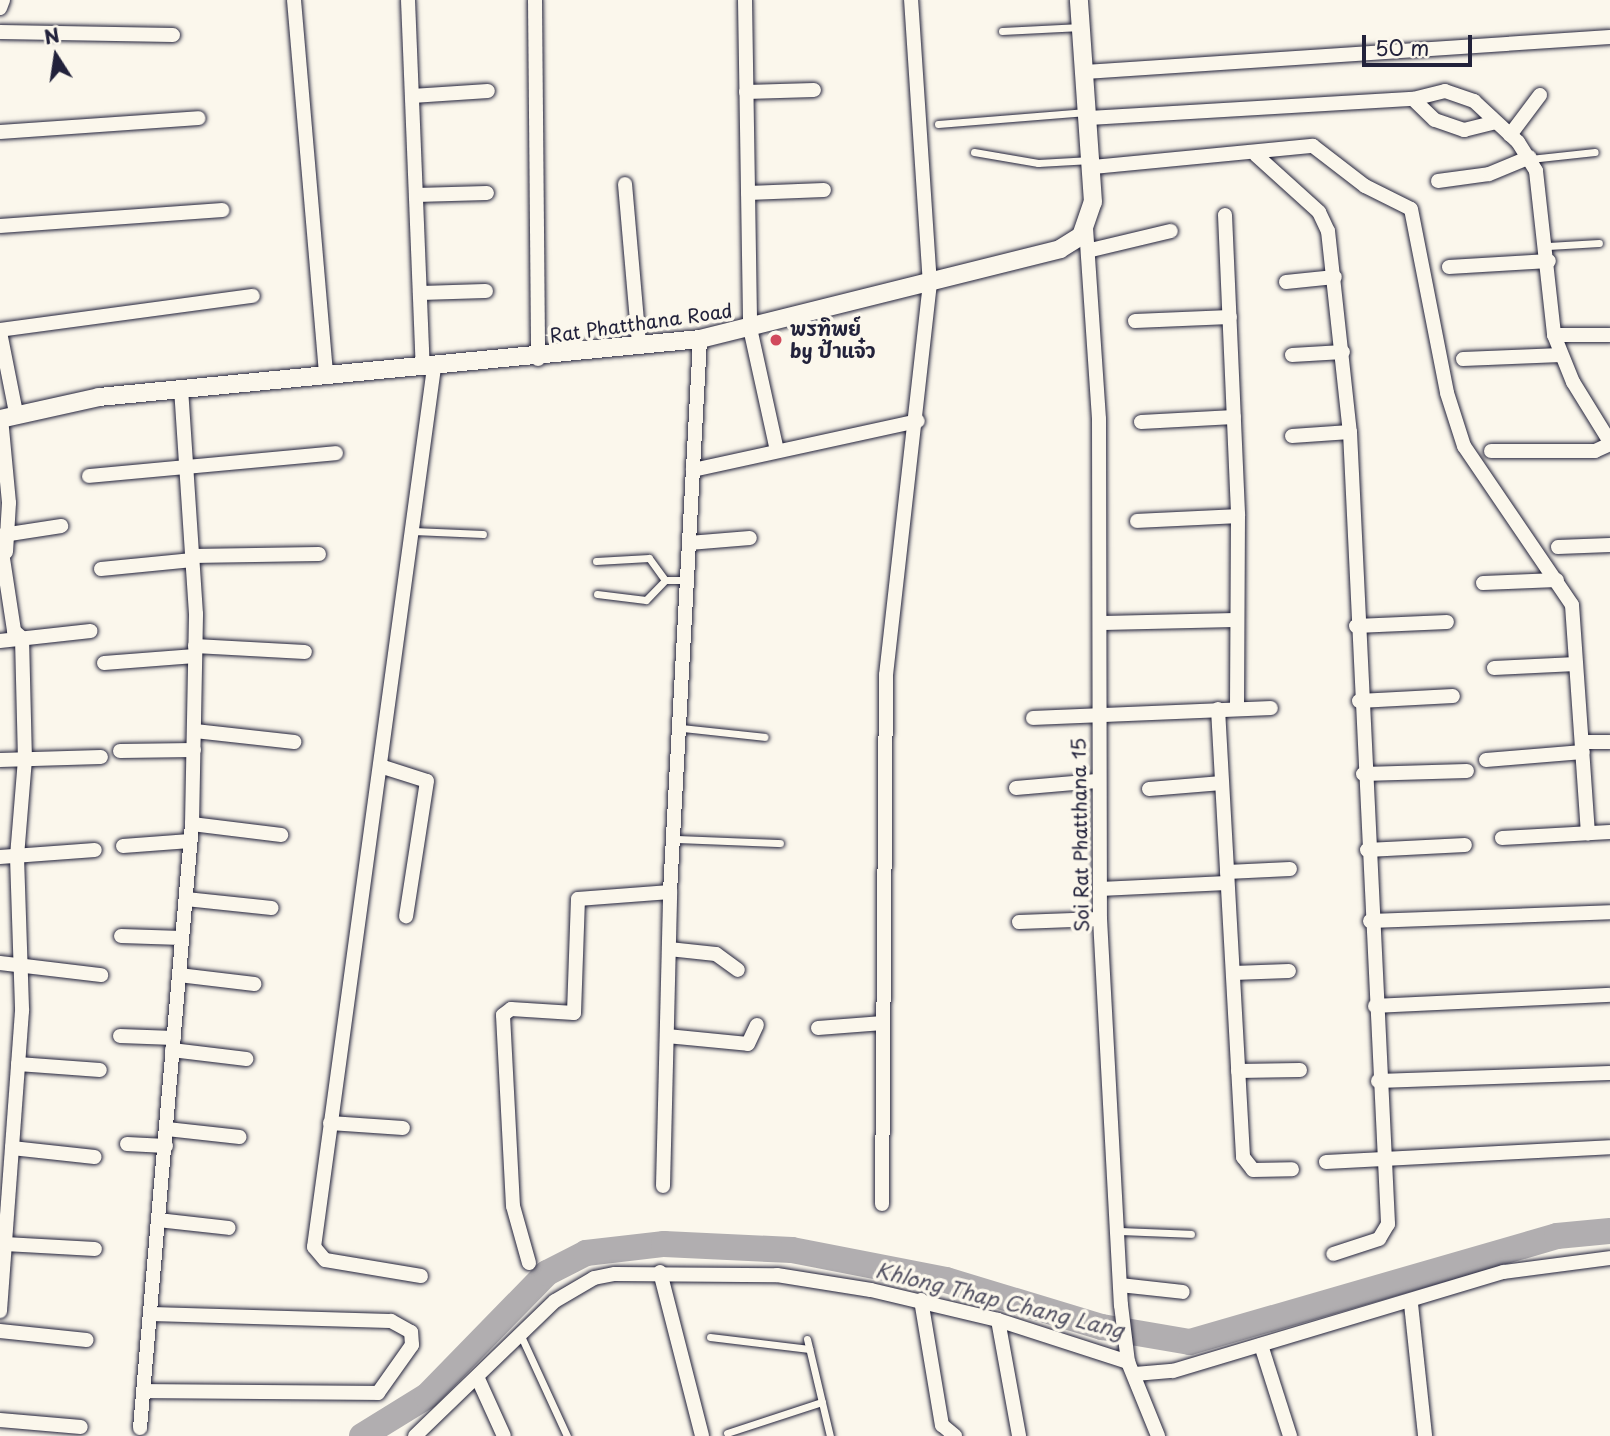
<!DOCTYPE html>
<meta charset="utf-8">
<style>
body{margin:0}
#map{position:relative;width:1610px;height:1436px;overflow:hidden;background:#fbf7ec;font-family:"Playpen Sans","Playpen Sans Thai",sans-serif}
div>[style]{position:absolute}
[style*='--x']{left:calc(var(--x)*1px);top:calc(var(--y)*1px);width:calc(var(--w)*1px);rotate:calc(var(--a)*1deg)}
.river>*{height:26px;margin:-13px;padding:0 13px;transform-origin:13px;border-radius:13px;background:#b1aeb0}
.roads{filter:drop-shadow(0 0 2px #22223b) drop-shadow(0 0 2px #22223b)}
.service>*{height:7px;margin:-3.5px;padding:0 3.5px;transform-origin:3.5px;border-radius:3.5px;background:#fbf7ec}
.minor>*{height:14px;margin:-7px;padding:0 7px;transform-origin:7px;border-radius:7px;background:#fbf7ec}
.tertiary>*{height:18px;margin:-9px;padding:0 9px;transform-origin:9px;border-radius:9px;background:#fbf7ec}
.dots>*{width:19px;height:19px;translate:-50% -50%;box-sizing:border-box;border:4px solid #fbf7ec;border-radius:50%}
span{translate:-50% -50%;white-space:nowrap;text-align:center;line-height:1.15;-webkit-text-stroke:7px #fbf7ec;paint-order:stroke}
.street-label{font-size:19px;color:#22223b}
.poi-label{font-size:19px;color:#22223b;font-weight:700}
.left{translate:0 -50%;text-align:left}
.water-label{font-size:21px;color:#545364;font-style:italic}
.north{position:absolute;left:21px;top:21px;width:70px;height:70px;-webkit-text-stroke:5px #fbf7ec;paint-order:stroke;rotate:348deg;font-size:19px;font-weight:700;line-height:28px;text-align:center;color:#22223b}
.north::after{content:'';display:block;margin:auto;width:24px;height:32px;background:#22223b;clip-path:polygon(50% 0,100% 100%,50% 72%,0 100%)}
.scale{position:absolute;left:1362px;top:35px;width:110px;height:32px;box-sizing:border-box;border:4px solid #22223b;border-top:0;padding-left:9px;font-size:21px;line-height:24px;white-space:nowrap;color:#22223b;-webkit-text-stroke:5px #fbf7ec;paint-order:stroke}
</style>
<div id="map">
<div class="river">
<i style="--x:362;--y:1436;--w:76;--a:-31.6"></i>
<i style="--x:427;--y:1396;--w:172;--a:-45.7"></i>
<i style="--x:547;--y:1273;--w:44;--a:-27.1"></i>
<i style="--x:586;--y:1253;--w:79;--a:-6.6"></i>
<i style="--x:664;--y:1244;--w:128;--a:2.7"></i>
<i style="--x:792;--y:1250;--w:157;--a:11"></i>
<i style="--x:946;--y:1280;--w:163;--a:16.8"></i>
<i style="--x:1102;--y:1327;--w:89;--a:9.7"></i>
<i style="--x:1190;--y:1342;--w:382;--a:-16.1"></i>
<i style="--x:1557;--y:1236;--w:53;--a:-5.4"></i>
</div>
<div class="roads">
<div class="service">
<i style="--x:1002;--y:31;--w:79;--a:-2.9"></i>
<i style="--x:938;--y:124;--w:149;--a:-4.6"></i>
<i style="--x:974;--y:152;--w:65;--a:9.8"></i>
<i style="--x:1038;--y:163;--w:53;--a:-3.2"></i>
<i style="--x:1530;--y:159;--w:65;--a:-6.1"></i>
<i style="--x:1548;--y:246;--w:51;--a:-3.4"></i>
<i style="--x:413;--y:531;--w:70;--a:2.5"></i>
<i style="--x:596;--y:561;--w:53;--a:-3.2"></i>
<i style="--x:649;--y:558;--w:27;--a:54"></i>
<i style="--x:597;--y:594;--w:49;--a:7"></i>
<i style="--x:646;--y:600;--w:28;--a:-46"></i>
<i style="--x:665;--y:580;--w:22;--a:0"></i>
<i style="--x:682;--y:728;--w:83;--a:6.2"></i>
<i style="--x:674;--y:839;--w:106;--a:2.2"></i>
<i style="--x:1117;--y:1231;--w:74;--a:2.3"></i>
<i style="--x:521;--y:1336;--w:110;--a:65.3"></i>
<i style="--x:710;--y:1337;--w:100;--a:6.9"></i>
<i style="--x:807;--y:1339;--w:100;--a:76.7"></i>
<i style="--x:727;--y:1433;--w:100;--a:-18.1"></i>
</div>
<div class="minor">
<i style="--x:294;--y:0;--w:376;--a:85.1"></i>
<i style="--x:408;--y:0;--w:368;--a:87.7"></i>
<i style="--x:535;--y:0;--w:359;--a:89.5"></i>
<i style="--x:745;--y:0;--w:328;--a:89.1"></i>
<i style="--x:750;--y:328;--w:126;--a:77.6"></i>
<i style="--x:0;--y:8;--w:9;--a:-69"></i>
<i style="--x:0;--y:32;--w:173;--a:1"></i>
<i style="--x:1085;--y:72;--w:526;--a:-3.81"></i>
<i style="--x:746;--y:92;--w:68;--a:-1.7"></i>
<i style="--x:412;--y:96;--w:76;--a:-3.8"></i>
<i style="--x:1413;--y:99;--w:30;--a:44"></i>
<i style="--x:1435;--y:120;--w:31;--a:19"></i>
<i style="--x:1464;--y:130;--w:30;--a:-14"></i>
<i style="--x:1089;--y:118;--w:325;--a:-3.4"></i>
<i style="--x:1413;--y:99;--w:33;--a:-14"></i>
<i style="--x:1445;--y:91;--w:31;--a:19"></i>
<i style="--x:1474;--y:101;--w:60;--a:43"></i>
<i style="--x:1518;--y:142;--w:34;--a:58"></i>
<i style="--x:1536;--y:171;--w:165;--a:83.7"></i>
<i style="--x:1554;--y:335;--w:51;--a:68"></i>
<i style="--x:1573;--y:382;--w:70;--a:58.3"></i>
<i style="--x:0;--y:132;--w:199;--a:-4"></i>
<i style="--x:1510;--y:135;--w:50;--a:-53.1"></i>
<i style="--x:1256;--y:155;--w:85;--a:42.1"></i>
<i style="--x:1319;--y:212;--w:21;--a:65"></i>
<i style="--x:1328;--y:231;--w:202;--a:83.8"></i>
<i style="--x:1350;--y:432;--w:793;--a:87.25"></i>
<i style="--x:1388;--y:1224;--w:17;--a:121"></i>
<i style="--x:1379;--y:1239;--w:48;--a:161.9"></i>
<i style="--x:1093;--y:167;--w:221;--a:-5.5"></i>
<i style="--x:1313;--y:146;--w:66;--a:37.6"></i>
<i style="--x:1365;--y:186;--w:51;--a:26.6"></i>
<i style="--x:1411;--y:209;--w:187;--a:78.9"></i>
<i style="--x:1447;--y:393;--w:56;--a:72.2"></i>
<i style="--x:1464;--y:446;--w:192;--a:55.8"></i>
<i style="--x:1572;--y:605;--w:229;--a:86"></i>
<i style="--x:1438;--y:181;--w:51;--a:-7.8"></i>
<i style="--x:1489;--y:174;--w:44;--a:-22.5"></i>
<i style="--x:625;--y:184;--w:161;--a:85"></i>
<i style="--x:748;--y:193;--w:76;--a:-2.3"></i>
<i style="--x:416;--y:195;--w:71;--a:-1.6"></i>
<i style="--x:1225;--y:215;--w:301;--a:87.5"></i>
<i style="--x:1238;--y:516;--w:192;--a:90.3"></i>
<i style="--x:0;--y:226;--w:223;--a:-4.1"></i>
<i style="--x:1086;--y:228;--w:191;--a:86.1"></i>
<i style="--x:1099;--y:419;--w:500;--a:89.89"></i>
<i style="--x:1100;--y:919;--w:387;--a:86.9"></i>
<i style="--x:1121;--y:1305;--w:57;--a:83"></i>
<i style="--x:1128;--y:1362;--w:80;--a:67.9"></i>
<i style="--x:1091;--y:250;--w:82;--a:-13.4"></i>
<i style="--x:1449;--y:267;--w:100;--a:-3.4"></i>
<i style="--x:1286;--y:282;--w:49;--a:-5.8"></i>
<i style="--x:420;--y:293;--w:66;--a:-1.7"></i>
<i style="--x:1135;--y:321;--w:95;--a:-2.4"></i>
<i style="--x:0;--y:330;--w:255;--a:-7.7"></i>
<i style="--x:0;--y:332;--w:83;--a:78.8"></i>
<i style="--x:1554;--y:335;--w:56;--a:0"></i>
<i style="--x:1292;--y:355;--w:51;--a:-3.4"></i>
<i style="--x:1463;--y:359;--w:98;--a:-2.3"></i>
<i style="--x:1;--y:418;--w:85;--a:84.6"></i>
<i style="--x:9;--y:503;--w:49;--a:93.5"></i>
<i style="--x:1141;--y:422;--w:93;--a:-3.1"></i>
<i style="--x:1292;--y:436;--w:58;--a:-3.9"></i>
<i style="--x:1491;--y:451;--w:104;--a:0"></i>
<i style="--x:1595;--y:451;--w:17;--a:-25"></i>
<i style="--x:693;--y:470;--w:230;--a:-12.3"></i>
<i style="--x:89;--y:476;--w:248;--a:-5.3"></i>
<i style="--x:1137;--y:521;--w:101;--a:-2.8"></i>
<i style="--x:3;--y:535;--w:59;--a:-8.8"></i>
<i style="--x:0;--y:539;--w:93;--a:81.3"></i>
<i style="--x:14;--y:631;--w:11;--a:41"></i>
<i style="--x:22;--y:638;--w:121;--a:88.6"></i>
<i style="--x:25;--y:759;--w:98;--a:94.7"></i>
<i style="--x:17;--y:857;--w:154;--a:88.1"></i>
<i style="--x:22;--y:1011;--w:301;--a:94.2"></i>
<i style="--x:689;--y:543;--w:61;--a:-4.7"></i>
<i style="--x:1558;--y:547;--w:52;--a:-2.2"></i>
<i style="--x:192;--y:556;--w:127;--a:-0.9"></i>
<i style="--x:101;--y:569;--w:92;--a:-5.6"></i>
<i style="--x:1483;--y:583;--w:74;--a:-2.3"></i>
<i style="--x:1103;--y:623;--w:132;--a:-1.3"></i>
<i style="--x:1356;--y:626;--w:91;--a:-2.5"></i>
<i style="--x:0;--y:641;--w:91;--a:-6.3"></i>
<i style="--x:195;--y:646;--w:110;--a:3.1"></i>
<i style="--x:104;--y:663;--w:91;--a:-4.4"></i>
<i style="--x:1494;--y:668;--w:82;--a:-2.8"></i>
<i style="--x:1359;--y:701;--w:94;--a:-3"></i>
<i style="--x:1218;--y:709;--w:449;--a:86.8"></i>
<i style="--x:1243;--y:1157;--w:16;--a:52"></i>
<i style="--x:1253;--y:1170;--w:39;--a:-1"></i>
<i style="--x:1033;--y:718;--w:238;--a:-2.4"></i>
<i style="--x:195;--y:731;--w:100;--a:6.3"></i>
<i style="--x:1582;--y:742;--w:28;--a:0"></i>
<i style="--x:120;--y:751;--w:74;--a:-0.8"></i>
<i style="--x:0;--y:760;--w:101;--a:-1.7"></i>
<i style="--x:1486;--y:760;--w:97;--a:-4.7"></i>
<i style="--x:380;--y:766;--w:49;--a:17.7"></i>
<i style="--x:427;--y:781;--w:137;--a:98.8"></i>
<i style="--x:1363;--y:774;--w:104;--a:-1.7"></i>
<i style="--x:1016;--y:788;--w:81;--a:-4.9"></i>
<i style="--x:1149;--y:789;--w:73;--a:-4.7"></i>
<i style="--x:192;--y:824;--w:90;--a:7"></i>
<i style="--x:1502;--y:838;--w:108;--a:-3.2"></i>
<i style="--x:123;--y:846;--w:67;--a:-4.3"></i>
<i style="--x:1367;--y:850;--w:98;--a:-2.9"></i>
<i style="--x:0;--y:857;--w:95;--a:-4.2"></i>
<i style="--x:1227;--y:872;--w:63;--a:-2.7"></i>
<i style="--x:1100;--y:889;--w:127;--a:-2.7"></i>
<i style="--x:186;--y:899;--w:86;--a:6"></i>
<i style="--x:1370;--y:921;--w:240;--a:-2.1"></i>
<i style="--x:1019;--y:922;--w:81;--a:-2.1"></i>
<i style="--x:121;--y:936;--w:61;--a:1.9"></i>
<i style="--x:669;--y:949;--w:47;--a:6.1"></i>
<i style="--x:716;--y:954;--w:27;--a:36"></i>
<i style="--x:0;--y:963;--w:102;--a:6.8"></i>
<i style="--x:1233;--y:973;--w:56;--a:-2"></i>
<i style="--x:179;--y:975;--w:76;--a:6.8"></i>
<i style="--x:1375;--y:1006;--w:235;--a:-2.7"></i>
<i style="--x:818;--y:1028;--w:65;--a:-4.4"></i>
<i style="--x:120;--y:1036;--w:54;--a:2.1"></i>
<i style="--x:667;--y:1036;--w:81;--a:5.6"></i>
<i style="--x:748;--y:1044;--w:21;--a:-65"></i>
<i style="--x:172;--y:1050;--w:75;--a:6.9"></i>
<i style="--x:18;--y:1064;--w:82;--a:4.2"></i>
<i style="--x:1238;--y:1071;--w:62;--a:-0.9"></i>
<i style="--x:1378;--y:1081;--w:232;--a:-2"></i>
<i style="--x:330;--y:1123;--w:73;--a:3.9"></i>
<i style="--x:167;--y:1129;--w:73;--a:6.3"></i>
<i style="--x:127;--y:1144;--w:39;--a:3"></i>
<i style="--x:12;--y:1148;--w:83;--a:6.2"></i>
<i style="--x:1326;--y:1162;--w:284;--a:-3"></i>
<i style="--x:663;--y:1186;--w:294;--a:-88.6"></i>
<i style="--x:670;--y:892;--w:554;--a:-86.89"></i>
<i style="--x:882;--y:1204;--w:529;--a:-89.57"></i>
<i style="--x:886;--y:675;--w:392;--a:-83.6"></i>
<i style="--x:930;--y:285;--w:286;--a:-93.8"></i>
<i style="--x:158;--y:1220;--w:71;--a:6.4"></i>
<i style="--x:5;--y:1244;--w:90;--a:3.2"></i>
<i style="--x:529;--y:1263;--w:59;--a:-105.7"></i>
<i style="--x:513;--y:1206;--w:191;--a:-93"></i>
<i style="--x:503;--y:1015;--w:10;--a:-37"></i>
<i style="--x:511;--y:1009;--w:63;--a:3.6"></i>
<i style="--x:574;--y:1013;--w:114;--a:-88"></i>
<i style="--x:578;--y:899;--w:92;--a:-4.4"></i>
<i style="--x:660;--y:1272;--w:169;--a:75.6"></i>
<i style="--x:421;--y:1276;--w:97;--a:-170.5"></i>
<i style="--x:325;--y:1260;--w:17;--a:-130"></i>
<i style="--x:314;--y:1247;--w:887;--a:-82.23"></i>
<i style="--x:1120;--y:1285;--w:63;--a:6.3"></i>
<i style="--x:921;--y:1300;--w:127;--a:80.5"></i>
<i style="--x:942;--y:1425;--w:17;--a:40"></i>
<i style="--x:1411;--y:1304;--w:133;--a:83.9"></i>
<i style="--x:998;--y:1320;--w:118;--a:79.7"></i>
<i style="--x:0;--y:1331;--w:87;--a:5.9"></i>
<i style="--x:1261;--y:1345;--w:96;--a:72.3"></i>
<i style="--x:1135;--y:1374;--w:38;--a:-5"></i>
<i style="--x:1173;--y:1371;--w:345;--a:-16.7"></i>
<i style="--x:1504;--y:1272;--w:107;--a:-7.5"></i>
<i style="--x:479;--y:1381;--w:60;--a:65.6"></i>
<i style="--x:143;--y:1391;--w:235;--a:0.5"></i>
<i style="--x:378;--y:1393;--w:59;--a:-54.7"></i>
<i style="--x:412;--y:1345;--w:13;--a:-94"></i>
<i style="--x:411;--y:1332;--w:23;--a:-151"></i>
<i style="--x:391;--y:1321;--w:241;--a:-178.3"></i>
<i style="--x:0;--y:1420;--w:81;--a:4.9"></i>
<i style="--x:140;--y:1428;--w:606;--a:-85.08"></i>
<i style="--x:192;--y:824;--w:210;--a:-88.9"></i>
<i style="--x:196;--y:614;--w:225;--a:-93.8"></i>
<i style="--x:415;--y:1436;--w:194;--a:-44"></i>
<i style="--x:555;--y:1301;--w:45;--a:-30.5"></i>
<i style="--x:594;--y:1278;--w:21;--a:-11"></i>
<i style="--x:615;--y:1274;--w:162;--a:0.4"></i>
<i style="--x:777;--y:1275;--w:95;--a:9.1"></i>
<i style="--x:871;--y:1290;--w:130;--a:13.3"></i>
<i style="--x:998;--y:1320;--w:137;--a:17.9"></i>
</div>
<div class="tertiary">
<i style="--x:0;--y:419;--w:101;--a:-12.5"></i>
<i style="--x:99;--y:397;--w:604;--a:-5.51"></i>
<i style="--x:700;--y:339;--w:371;--a:-14"></i>
<i style="--x:1060;--y:249;--w:25;--a:-32"></i>
<i style="--x:1081;--y:236;--w:36;--a:-71"></i>
<i style="--x:1093;--y:202;--w:202;--a:-94"></i>
</div>
</div>
<div class="dots">
<i style="left:776px;top:340px;background:#d1495b"></i>
</div>
<div class="street-label">
<span style="left:641px;top:323px;rotate:-8deg">Rat Phatthana Road</span>
<span style="left:1080px;top:835px;rotate:-91deg">Soi Rat Phatthana 15</span>
</div>
<div class="poi-label">
<span class="left" style="left:790px;top:340px">พรทิพย์<br>by ป้าแจ๋ว</span>
</div>
<div class="water-label">
<span style="left:1000px;top:1299px;rotate:14deg">Khlong Thap Chang Lang</span>
</div>
<div class="north">N</div>
<div class="scale">50 m</div>
</div>
